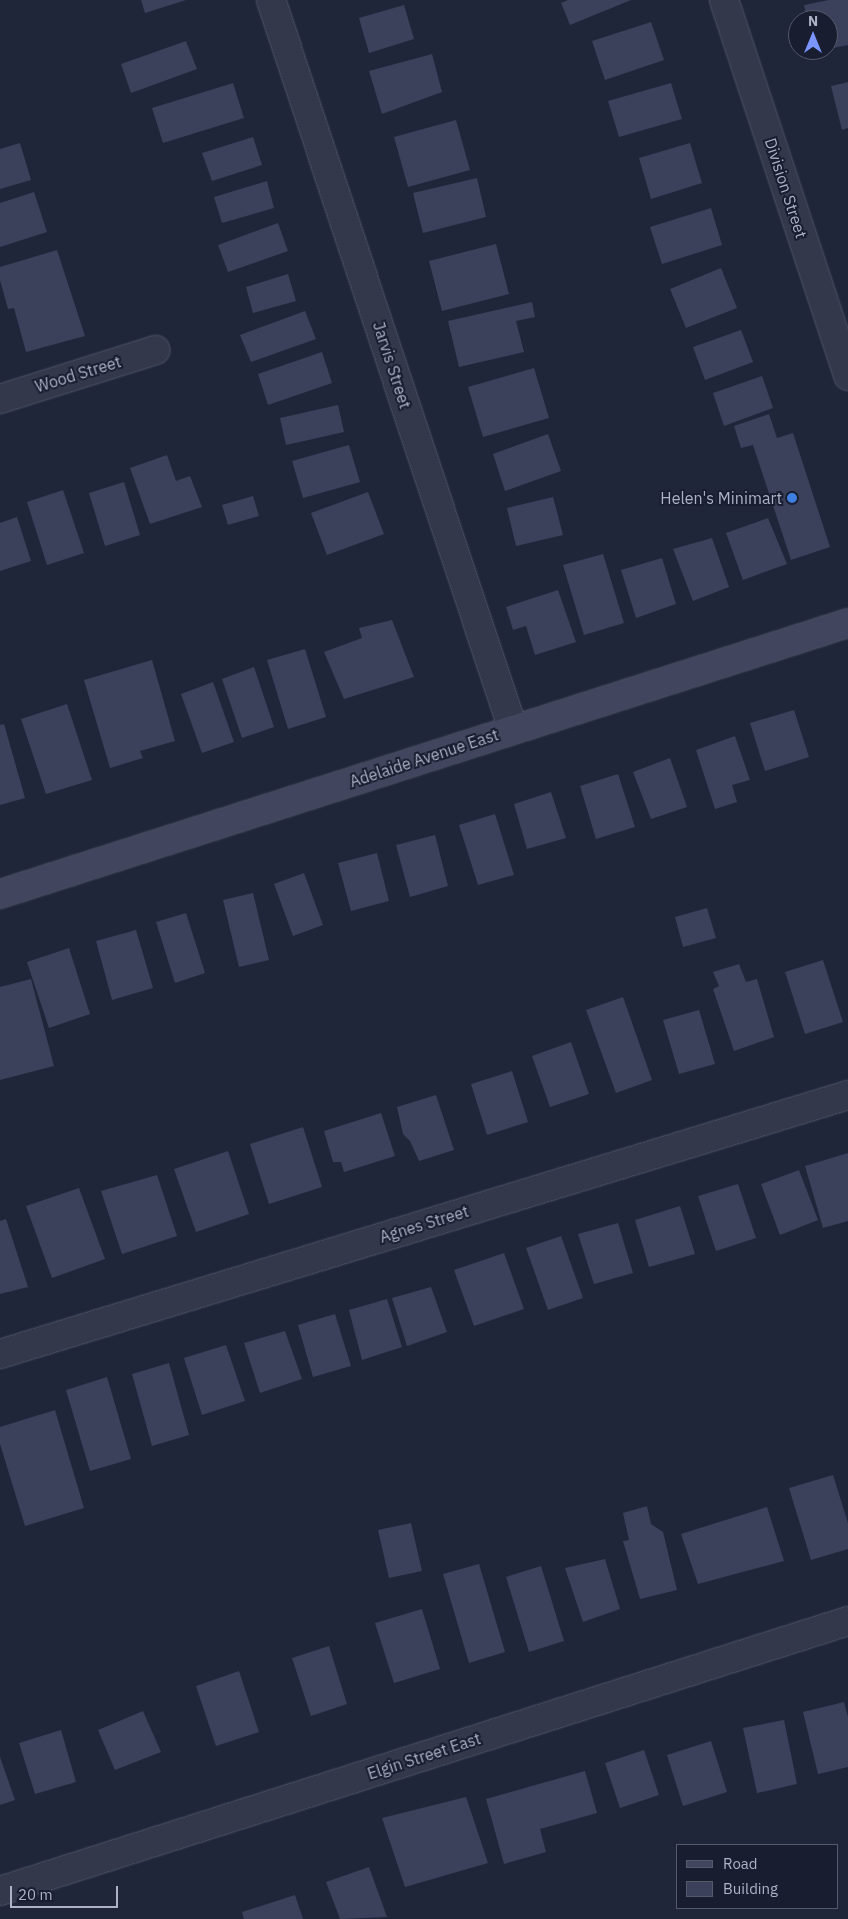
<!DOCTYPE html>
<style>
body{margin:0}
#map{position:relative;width:848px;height:1919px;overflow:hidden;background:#1f263a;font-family:"IBM Plex Sans",sans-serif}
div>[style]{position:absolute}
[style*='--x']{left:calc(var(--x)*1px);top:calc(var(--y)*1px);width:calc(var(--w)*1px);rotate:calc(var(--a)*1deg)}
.building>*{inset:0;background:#3b415a}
.roads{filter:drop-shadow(0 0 1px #505568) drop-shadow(0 0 1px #505568)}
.street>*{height:28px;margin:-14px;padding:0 14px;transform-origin:14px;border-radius:14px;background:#33384a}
.secondary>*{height:28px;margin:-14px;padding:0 14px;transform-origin:14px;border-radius:14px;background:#41465e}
.dots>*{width:14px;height:14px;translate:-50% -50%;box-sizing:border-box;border:2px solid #181e2f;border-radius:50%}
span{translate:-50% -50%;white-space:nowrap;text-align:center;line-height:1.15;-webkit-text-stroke:4px #181e2f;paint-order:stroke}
.street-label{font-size:16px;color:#adb2c7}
.poi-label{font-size:16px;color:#adb2c7}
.right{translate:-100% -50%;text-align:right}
.legend{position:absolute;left:676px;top:1844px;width:162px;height:65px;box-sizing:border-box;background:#181e2f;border:1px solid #54596c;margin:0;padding:6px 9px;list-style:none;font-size:15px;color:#adb2c7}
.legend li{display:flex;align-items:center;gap:10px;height:25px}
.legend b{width:25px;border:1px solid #54596c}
.north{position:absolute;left:788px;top:10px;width:50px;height:50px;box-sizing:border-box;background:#181e2f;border:1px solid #54596c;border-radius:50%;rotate:0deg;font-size:14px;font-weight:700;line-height:20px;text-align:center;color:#adb2c7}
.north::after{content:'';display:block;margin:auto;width:18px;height:22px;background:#7a95ff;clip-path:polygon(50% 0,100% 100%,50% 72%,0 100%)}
.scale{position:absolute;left:10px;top:1886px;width:108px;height:22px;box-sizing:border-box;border:2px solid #adb2c7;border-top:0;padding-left:6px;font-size:15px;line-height:18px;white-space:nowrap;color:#adb2c7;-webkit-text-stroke:4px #181e2f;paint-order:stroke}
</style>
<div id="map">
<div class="building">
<i style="clip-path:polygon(141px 0,186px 0,145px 13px)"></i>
<i style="clip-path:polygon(568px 0,631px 0,570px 25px,561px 3px)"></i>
<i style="clip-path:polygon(829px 0,848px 0,848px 45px,828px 49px,828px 20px,807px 20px,804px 5px)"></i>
<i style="clip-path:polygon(404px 5px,414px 39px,369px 53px,359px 18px)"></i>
<i style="clip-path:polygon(651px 22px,664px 60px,605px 80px,592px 41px)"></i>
<i style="clip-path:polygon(186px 41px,197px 69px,131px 93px,121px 64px)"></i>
<i style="clip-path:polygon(432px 54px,442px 92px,382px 114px,369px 71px)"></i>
<i style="clip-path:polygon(848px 82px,848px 128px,842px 130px,831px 86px)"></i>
<i style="clip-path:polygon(233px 83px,244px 118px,163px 143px,152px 108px)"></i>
<i style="clip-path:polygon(671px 83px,682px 119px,619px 137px,608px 101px)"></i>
<i style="clip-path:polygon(456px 120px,470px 170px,408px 187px,394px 137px)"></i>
<i style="clip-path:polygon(253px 137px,262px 165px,212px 181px,202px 153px)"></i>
<i style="clip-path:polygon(20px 143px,31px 180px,0 189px,0 149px)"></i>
<i style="clip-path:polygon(690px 143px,702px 183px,651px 199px,639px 158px)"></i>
<i style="clip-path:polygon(477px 178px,486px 217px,423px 233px,413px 193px)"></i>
<i style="clip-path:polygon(267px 181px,274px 208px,222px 223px,214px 197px)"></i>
<i style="clip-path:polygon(34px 192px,47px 232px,0 247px,0 203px)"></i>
<i style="clip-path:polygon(711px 208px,722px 245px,662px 264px,650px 227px)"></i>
<i style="clip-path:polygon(278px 223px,288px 251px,228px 272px,218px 245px)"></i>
<i style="clip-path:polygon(496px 244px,509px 294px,442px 311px,429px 261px)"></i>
<i style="clip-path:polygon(57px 250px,85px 336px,26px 352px,14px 308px,8px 309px,0 280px,0 267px)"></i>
<i style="clip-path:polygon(721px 268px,737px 308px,686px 328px,670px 289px)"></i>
<i style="clip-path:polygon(288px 274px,296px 301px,253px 313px,246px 287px)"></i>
<i style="clip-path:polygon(532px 302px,535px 317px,516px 321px,524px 352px,459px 367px,448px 321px)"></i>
<i style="clip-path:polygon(305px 311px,316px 339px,251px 362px,240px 335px)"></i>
<i style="clip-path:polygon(741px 330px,753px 362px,705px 380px,693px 347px)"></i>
<i style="clip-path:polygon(322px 352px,332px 383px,268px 405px,258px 374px)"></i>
<i style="clip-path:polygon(534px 368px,549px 418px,483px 437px,468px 387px)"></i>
<i style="clip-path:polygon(762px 376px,773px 408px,724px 426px,713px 393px)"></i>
<i style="clip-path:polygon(338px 405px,344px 432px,286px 445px,280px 418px)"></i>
<i style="clip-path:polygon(769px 414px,777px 438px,793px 433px,830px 547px,791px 560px,753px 445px,741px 448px,734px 426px)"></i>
<i style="clip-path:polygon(548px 434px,561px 471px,505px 491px,493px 454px)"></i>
<i style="clip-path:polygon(349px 445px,360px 482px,303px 498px,292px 461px)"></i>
<i style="clip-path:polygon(167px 455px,176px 481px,190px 476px,202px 507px,150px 524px,130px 468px)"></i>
<i style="clip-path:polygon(124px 482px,140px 535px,105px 546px,89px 493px)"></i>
<i style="clip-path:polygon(63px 490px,84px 553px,47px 565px,27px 502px)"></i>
<i style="clip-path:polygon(368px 492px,384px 534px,327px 555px,311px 513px)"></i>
<i style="clip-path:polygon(253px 496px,259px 516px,228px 525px,222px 505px)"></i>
<i style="clip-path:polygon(553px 497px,563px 535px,516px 546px,507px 508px)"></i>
<i style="clip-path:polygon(17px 517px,31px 561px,0 571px,0 523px)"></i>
<i style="clip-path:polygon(768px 518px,787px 564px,743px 580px,726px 533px)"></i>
<i style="clip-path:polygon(712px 538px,729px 587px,693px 601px,673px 549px)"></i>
<i style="clip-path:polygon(603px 554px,624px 623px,584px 635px,563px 565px)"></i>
<i style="clip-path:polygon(662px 558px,676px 604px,636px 618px,621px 570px)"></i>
<i style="clip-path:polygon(558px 590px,576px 642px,535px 655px,526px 626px,513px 630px,506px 607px)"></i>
<i style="clip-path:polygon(392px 620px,414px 677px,344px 699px,324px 652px,362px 638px,359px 628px)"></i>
<i style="clip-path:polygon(305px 649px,326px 717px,288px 729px,267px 660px)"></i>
<i style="clip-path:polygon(152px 660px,175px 741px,140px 751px,143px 758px,110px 768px,84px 680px)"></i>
<i style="clip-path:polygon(254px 667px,274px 727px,242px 738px,222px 679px)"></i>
<i style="clip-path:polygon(213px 682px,234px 742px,202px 753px,181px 694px)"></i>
<i style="clip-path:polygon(67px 704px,92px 780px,46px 794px,21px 719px)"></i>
<i style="clip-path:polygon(794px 710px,809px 757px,765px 771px,750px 723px)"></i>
<i style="clip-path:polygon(4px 724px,25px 798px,0 805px,0 725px)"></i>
<i style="clip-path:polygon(735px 736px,750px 780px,732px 785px,737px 802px,715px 809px,696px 750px)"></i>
<i style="clip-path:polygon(670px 758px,687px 807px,651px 819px,633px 772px)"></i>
<i style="clip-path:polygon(618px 774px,635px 827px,596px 839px,580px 786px)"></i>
<i style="clip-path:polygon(551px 792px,566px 838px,527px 849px,514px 804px)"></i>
<i style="clip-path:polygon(495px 814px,514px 875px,478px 885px,459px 825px)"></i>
<i style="clip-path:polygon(435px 835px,448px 886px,410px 897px,396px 845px)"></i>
<i style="clip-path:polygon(377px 853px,389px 901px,351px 911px,338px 863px)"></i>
<i style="clip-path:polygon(304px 873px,323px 925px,293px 936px,274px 884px)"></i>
<i style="clip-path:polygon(253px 893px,269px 960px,239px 967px,223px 900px)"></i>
<i style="clip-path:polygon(707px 908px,716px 938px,683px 947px,675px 917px)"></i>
<i style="clip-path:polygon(186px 913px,205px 973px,175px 983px,156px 922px)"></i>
<i style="clip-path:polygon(136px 930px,153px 988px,112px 1000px,96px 941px)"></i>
<i style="clip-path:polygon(69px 948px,90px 1014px,49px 1028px,27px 962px)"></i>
<i style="clip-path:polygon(823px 960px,843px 1022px,805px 1034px,785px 972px)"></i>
<i style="clip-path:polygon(739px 964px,746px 982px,757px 979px,774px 1037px,734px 1051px,713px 989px,719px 986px,713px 972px)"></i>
<i style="clip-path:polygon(31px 979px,54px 1066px,0 1080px,0 987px)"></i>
<i style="clip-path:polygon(623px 997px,652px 1080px,616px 1093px,586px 1010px)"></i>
<i style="clip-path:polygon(699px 1010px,715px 1064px,679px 1074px,663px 1020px)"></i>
<i style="clip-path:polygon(571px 1042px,589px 1094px,550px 1107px,532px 1056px)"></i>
<i style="clip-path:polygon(512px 1071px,528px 1122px,487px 1135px,471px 1084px)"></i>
<i style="clip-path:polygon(436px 1095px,454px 1150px,419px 1161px,410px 1141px,403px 1134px,397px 1107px)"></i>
<i style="clip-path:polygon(381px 1113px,395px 1156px,344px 1172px,341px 1162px,333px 1162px,324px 1131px)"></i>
<i style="clip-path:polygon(303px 1127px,322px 1187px,269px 1204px,250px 1144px)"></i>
<i style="clip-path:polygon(228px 1151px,249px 1214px,196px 1232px,174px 1169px)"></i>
<i style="clip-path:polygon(848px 1153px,848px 1221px,823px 1228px,805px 1166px)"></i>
<i style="clip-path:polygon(799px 1170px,818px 1220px,780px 1235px,761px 1184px)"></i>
<i style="clip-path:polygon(157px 1175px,177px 1236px,122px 1254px,101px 1191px)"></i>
<i style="clip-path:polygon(738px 1184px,756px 1238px,716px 1251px,698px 1196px)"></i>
<i style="clip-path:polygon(79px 1188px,105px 1259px,52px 1278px,26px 1206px)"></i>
<i style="clip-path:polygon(680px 1206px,695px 1254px,649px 1267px,635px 1220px)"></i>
<i style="clip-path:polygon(6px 1219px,28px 1287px,0 1294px,0 1221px)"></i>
<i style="clip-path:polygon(618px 1223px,633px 1273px,594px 1284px,578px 1234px)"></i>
<i style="clip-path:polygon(561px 1236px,583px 1298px,548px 1310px,526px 1248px)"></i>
<i style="clip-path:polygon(504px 1253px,524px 1309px,474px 1326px,454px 1270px)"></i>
<i style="clip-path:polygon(431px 1287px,447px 1332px,407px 1346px,392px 1298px)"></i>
<i style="clip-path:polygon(387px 1299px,402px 1347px,362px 1360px,349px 1310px)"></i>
<i style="clip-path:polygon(335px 1314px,351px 1366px,313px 1377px,298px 1325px)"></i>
<i style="clip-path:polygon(285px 1331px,302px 1379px,260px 1393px,244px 1343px)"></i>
<i style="clip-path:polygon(226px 1345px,245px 1401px,202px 1415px,184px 1358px)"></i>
<i style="clip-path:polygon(169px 1363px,189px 1435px,152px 1446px,132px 1374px)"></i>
<i style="clip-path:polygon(107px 1377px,131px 1459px,90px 1471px,66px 1390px)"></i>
<i style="clip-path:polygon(55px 1410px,84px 1508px,25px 1526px,0 1444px,0 1427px)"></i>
<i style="clip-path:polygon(833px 1475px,848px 1523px,848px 1549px,811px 1560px,789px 1488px)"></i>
<i style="clip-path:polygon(647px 1506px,651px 1524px,663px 1532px,677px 1590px,640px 1599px,623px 1541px,629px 1540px,623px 1513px)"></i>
<i style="clip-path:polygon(767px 1507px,784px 1561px,698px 1584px,681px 1534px)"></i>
<i style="clip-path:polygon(411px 1523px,422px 1571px,389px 1578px,378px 1530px)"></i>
<i style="clip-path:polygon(605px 1559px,620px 1609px,583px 1622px,565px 1568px)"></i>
<i style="clip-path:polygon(479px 1564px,505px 1652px,469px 1663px,443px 1574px)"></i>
<i style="clip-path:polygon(541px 1566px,564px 1641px,529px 1652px,506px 1577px)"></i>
<i style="clip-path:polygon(422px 1609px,440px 1669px,394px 1683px,375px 1623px)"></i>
<i style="clip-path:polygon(329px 1646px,347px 1704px,311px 1716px,292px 1658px)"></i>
<i style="clip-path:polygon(239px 1671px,259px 1732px,216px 1746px,196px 1686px)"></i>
<i style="clip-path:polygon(844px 1702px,848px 1717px,848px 1767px,818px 1774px,803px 1712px)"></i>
<i style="clip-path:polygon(143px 1711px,161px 1752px,115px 1770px,98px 1730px)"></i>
<i style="clip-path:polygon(784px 1720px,797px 1784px,757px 1793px,743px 1728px)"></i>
<i style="clip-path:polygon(61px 1730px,76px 1782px,35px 1794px,19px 1743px)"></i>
<i style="clip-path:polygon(711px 1741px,727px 1792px,683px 1806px,667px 1755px)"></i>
<i style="clip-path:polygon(644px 1750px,659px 1795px,620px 1808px,605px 1763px)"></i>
<i style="clip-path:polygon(0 1757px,15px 1800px,0 1805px)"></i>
<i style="clip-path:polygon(585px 1771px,597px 1813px,540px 1829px,546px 1852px,504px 1864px,486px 1799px)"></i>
<i style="clip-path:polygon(466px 1797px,488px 1863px,405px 1887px,382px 1818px)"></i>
<i style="clip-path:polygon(369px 1867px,387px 1917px,340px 1919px,326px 1882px)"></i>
<i style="clip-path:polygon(295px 1895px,303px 1919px,244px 1919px,242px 1912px)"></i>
</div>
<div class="roads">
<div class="street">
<i style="--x:271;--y:0;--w:768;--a:71.64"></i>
<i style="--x:724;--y:0;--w:396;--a:71.7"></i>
<i style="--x:0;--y:399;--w:163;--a:-17.5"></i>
<i style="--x:0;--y:1354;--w:887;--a:-16.98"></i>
<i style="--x:0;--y:1891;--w:890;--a:-17.66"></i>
</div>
<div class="secondary">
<i style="--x:0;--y:894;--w:890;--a:-17.72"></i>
</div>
</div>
<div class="dots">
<i style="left:792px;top:498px;background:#3f7fe0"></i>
</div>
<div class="street-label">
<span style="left:786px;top:188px;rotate:72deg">Division Street</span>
<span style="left:392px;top:365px;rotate:72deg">Jarvis Street</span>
<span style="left:78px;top:374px;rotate:-17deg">Wood Street</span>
<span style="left:424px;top:758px;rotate:-18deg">Adelaide Avenue East</span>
<span style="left:424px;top:1224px;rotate:-17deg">Agnes Street</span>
<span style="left:424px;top:1756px;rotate:-18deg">Elgin Street East</span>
</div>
<div class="poi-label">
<span class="right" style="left:782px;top:498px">Helen's Minimart</span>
</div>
<ul class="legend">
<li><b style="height:6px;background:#41465e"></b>Road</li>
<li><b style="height:14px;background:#3b415a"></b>Building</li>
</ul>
<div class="north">N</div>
<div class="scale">20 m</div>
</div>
